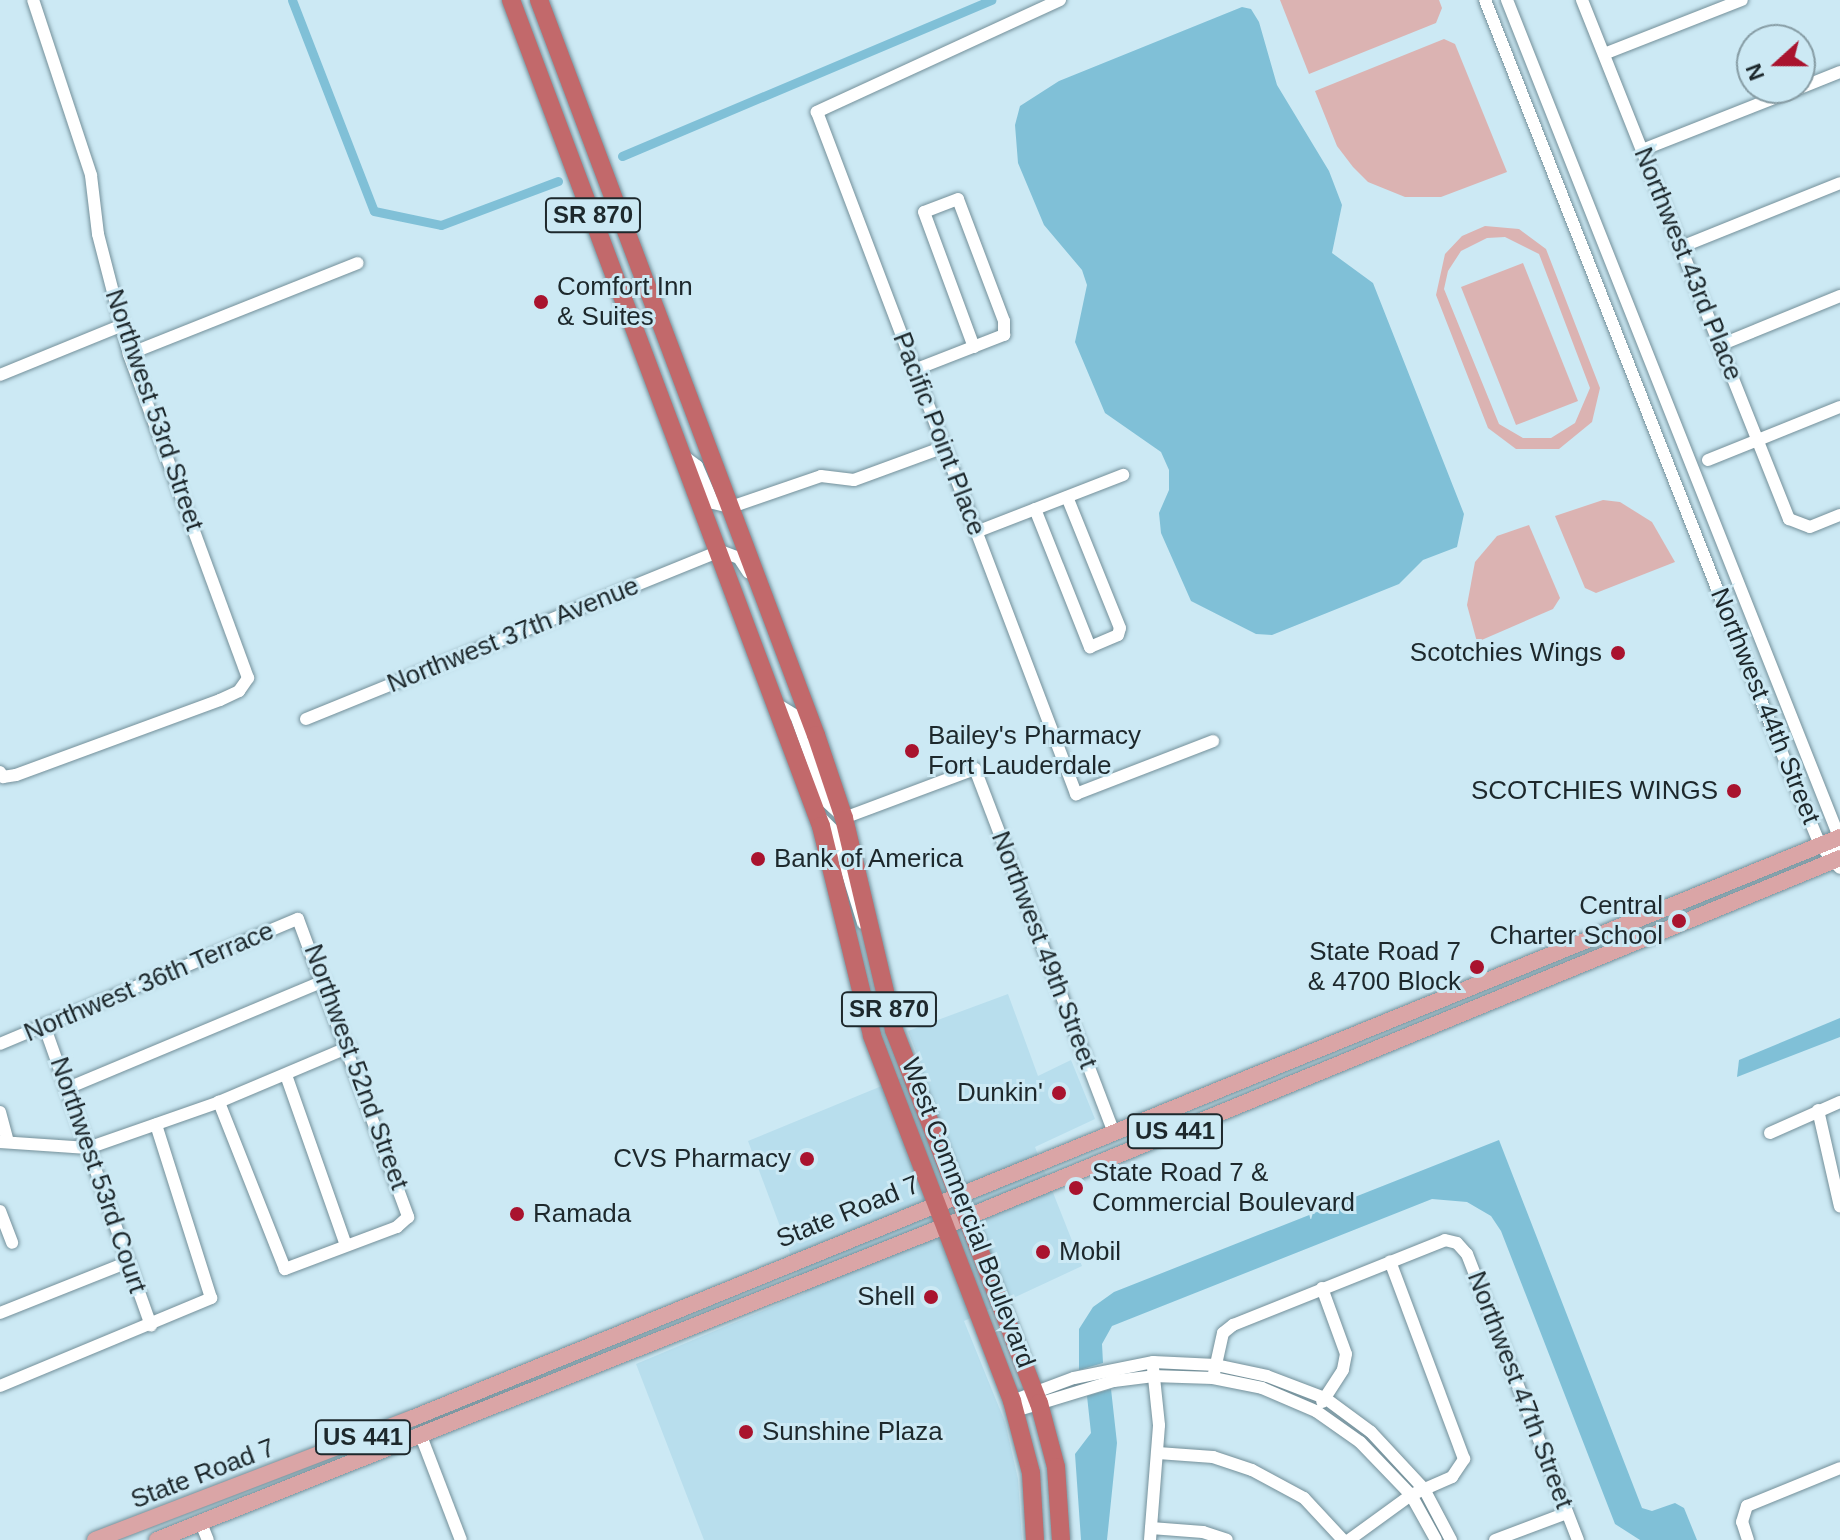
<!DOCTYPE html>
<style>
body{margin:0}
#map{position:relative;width:1840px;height:1540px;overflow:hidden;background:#cce9f4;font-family:Helvetica,sans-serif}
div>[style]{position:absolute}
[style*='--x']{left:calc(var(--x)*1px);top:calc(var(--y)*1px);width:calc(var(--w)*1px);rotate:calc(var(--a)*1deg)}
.built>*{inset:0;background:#b8deed}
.green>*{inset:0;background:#dbb3b2}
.water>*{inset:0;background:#80c0d7}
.canal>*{height:9px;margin:-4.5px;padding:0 4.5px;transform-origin:4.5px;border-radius:4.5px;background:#80c0d7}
.roads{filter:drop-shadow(0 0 2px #74909a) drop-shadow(0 0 2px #74909a)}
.minor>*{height:12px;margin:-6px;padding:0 6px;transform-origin:6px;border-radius:6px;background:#fff}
.major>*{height:16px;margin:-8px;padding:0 8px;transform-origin:8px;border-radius:8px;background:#daa5a6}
.highway>*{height:18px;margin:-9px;padding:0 9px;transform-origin:9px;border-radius:9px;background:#c2696b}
.dots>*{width:22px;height:22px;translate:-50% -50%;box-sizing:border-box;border:4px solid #cce9f4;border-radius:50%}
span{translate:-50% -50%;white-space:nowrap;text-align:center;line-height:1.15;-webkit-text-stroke:6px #cce9f4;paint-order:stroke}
.shield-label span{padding:2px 6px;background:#cce9f4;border:2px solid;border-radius:6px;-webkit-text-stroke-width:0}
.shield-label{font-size:24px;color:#1d282c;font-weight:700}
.street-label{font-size:26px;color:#1d282c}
.poi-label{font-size:26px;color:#1d282c}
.left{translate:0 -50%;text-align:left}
.right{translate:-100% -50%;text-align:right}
.north{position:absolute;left:1736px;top:24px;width:80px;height:80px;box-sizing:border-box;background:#cce9f4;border:2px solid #869ca4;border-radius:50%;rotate:249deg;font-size:22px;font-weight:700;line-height:32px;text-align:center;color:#1d282c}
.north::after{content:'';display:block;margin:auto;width:28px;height:36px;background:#a9132e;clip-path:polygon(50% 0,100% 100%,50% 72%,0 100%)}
</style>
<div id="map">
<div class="built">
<i style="clip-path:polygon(1008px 994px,1038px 1076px,1071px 1060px,1095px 1119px,1035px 1147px,1082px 1266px,964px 1321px,1005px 1422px,1018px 1479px,1022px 1540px,704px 1540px,636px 1364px,805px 1293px,748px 1141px,923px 1069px,908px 1031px)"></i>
</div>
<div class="green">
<i style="clip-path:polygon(1280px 0,1439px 0,1442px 8px,1436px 23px,1309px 74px)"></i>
<i style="clip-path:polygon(1444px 39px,1455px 44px,1507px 172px,1441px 197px,1405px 197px,1368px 182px,1353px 167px,1337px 146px,1315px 91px)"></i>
<i style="clip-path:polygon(evenodd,1485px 226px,1519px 229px,1546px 249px,1600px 388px,1592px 422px,1559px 449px,1516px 449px,1488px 428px,1436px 295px,1445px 254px,1462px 236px,1485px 226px,1505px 237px,1539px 254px,1590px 388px,1575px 423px,1551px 438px,1523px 438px,1499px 424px,1444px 289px,1448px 271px,1461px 251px,1487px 238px,1505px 237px)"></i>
<i style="clip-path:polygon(1523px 263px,1578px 401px,1516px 425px,1461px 287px)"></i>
<i style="clip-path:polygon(1603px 500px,1620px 502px,1652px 522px,1675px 562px,1596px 593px,1585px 588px,1555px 516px)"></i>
<i style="clip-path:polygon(1529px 525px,1560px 598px,1553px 609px,1477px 642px,1467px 605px,1475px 562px,1497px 536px)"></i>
</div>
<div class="water">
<i style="clip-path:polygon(1242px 7px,1251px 9px,1259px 22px,1277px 85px,1329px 171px,1342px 205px,1332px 253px,1373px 283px,1464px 514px,1457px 547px,1423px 560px,1399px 584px,1272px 635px,1256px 634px,1191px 601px,1161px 533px,1159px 513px,1169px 490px,1169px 470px,1161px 452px,1105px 413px,1075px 342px,1087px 285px,1082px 270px,1044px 225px,1018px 163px,1015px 125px,1020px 106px,1059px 81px)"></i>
<i style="clip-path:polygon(1840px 1018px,1840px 1037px,1737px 1077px,1739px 1060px)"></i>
<i style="clip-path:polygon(1499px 1140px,1642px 1508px,1652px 1511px,1675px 1503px,1684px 1508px,1697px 1540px,1640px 1540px,1615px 1524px,1501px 1231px,1491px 1216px,1467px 1202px,1432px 1199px,1112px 1326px,1102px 1344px,1103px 1363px,1079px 1370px,1079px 1329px,1093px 1307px,1114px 1292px)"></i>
<i style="clip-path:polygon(1111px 1389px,1117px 1443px,1107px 1540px,1081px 1540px,1075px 1454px,1091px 1433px,1087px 1396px)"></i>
</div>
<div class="canal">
<i style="--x:292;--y:0;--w:226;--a:68.8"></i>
<i style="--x:374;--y:211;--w:68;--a:11.8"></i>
<i style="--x:441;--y:225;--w:125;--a:-20.6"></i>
<i style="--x:622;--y:156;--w:401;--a:-22.9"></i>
</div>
<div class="roads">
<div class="minor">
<i style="--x:1060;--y:0;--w:268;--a:155.3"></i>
<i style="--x:817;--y:112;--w:730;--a:69.2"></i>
<i style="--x:1076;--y:794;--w:147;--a:-21.1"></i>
<i style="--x:1485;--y:0;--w:796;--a:68.49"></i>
<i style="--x:1777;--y:741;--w:113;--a:67.5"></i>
<i style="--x:1820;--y:845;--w:30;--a:49"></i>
<i style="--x:1507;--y:0;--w:900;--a:68.36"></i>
<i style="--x:1839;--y:837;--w:23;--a:95"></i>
<i style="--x:1582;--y:0;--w:559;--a:68.26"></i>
<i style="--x:1789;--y:519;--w:22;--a:21"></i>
<i style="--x:1810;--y:527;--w:32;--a:-22"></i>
<i style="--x:1604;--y:54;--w:148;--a:-21.4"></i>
<i style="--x:1800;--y:88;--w:43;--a:-21.8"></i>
<i style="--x:1642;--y:150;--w:169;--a:-21.5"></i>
<i style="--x:1681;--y:247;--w:171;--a:-21.9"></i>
<i style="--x:1720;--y:345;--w:130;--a:-22.2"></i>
<i style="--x:129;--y:354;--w:246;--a:-21.7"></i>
<i style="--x:914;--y:370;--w:97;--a:-21.3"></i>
<i style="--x:1004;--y:335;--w:14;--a:-90"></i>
<i style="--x:1004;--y:321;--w:130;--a:-110.7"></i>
<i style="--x:958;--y:199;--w:36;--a:159"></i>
<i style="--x:924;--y:212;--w:144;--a:69.7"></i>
<i style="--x:0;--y:375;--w:130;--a:-22.2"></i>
<i style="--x:685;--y:457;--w:15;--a:37"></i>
<i style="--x:697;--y:466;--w:40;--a:66.6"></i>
<i style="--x:713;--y:503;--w:18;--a:13"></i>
<i style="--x:731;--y:507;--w:95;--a:-19"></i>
<i style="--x:821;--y:476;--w:33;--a:7"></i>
<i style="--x:854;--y:480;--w:96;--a:-20.1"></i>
<i style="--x:1708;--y:460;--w:142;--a:-21.9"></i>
<i style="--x:1035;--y:509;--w:149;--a:68.3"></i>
<i style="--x:1090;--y:647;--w:30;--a:-23"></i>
<i style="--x:1118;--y:635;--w:7;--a:-74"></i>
<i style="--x:1120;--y:628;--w:141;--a:-112"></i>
<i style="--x:976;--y:532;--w:158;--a:-21.2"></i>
<i style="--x:778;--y:705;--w:21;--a:31"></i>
<i style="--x:796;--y:716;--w:91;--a:70.2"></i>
<i style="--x:827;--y:802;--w:23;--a:43"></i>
<i style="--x:844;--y:818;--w:140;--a:-20.5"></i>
<i style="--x:975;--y:769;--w:386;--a:69.1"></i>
<i style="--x:306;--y:719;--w:447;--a:-22.1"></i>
<i style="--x:720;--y:551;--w:20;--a:20"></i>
<i style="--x:739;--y:558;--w:17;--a:57"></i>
<i style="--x:0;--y:772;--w:6;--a:59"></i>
<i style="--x:3;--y:777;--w:13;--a:-9"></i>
<i style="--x:16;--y:775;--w:217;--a:-20.2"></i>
<i style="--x:220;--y:700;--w:21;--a:-25"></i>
<i style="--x:239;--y:691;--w:16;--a:-55"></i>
<i style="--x:248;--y:678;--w:345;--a:-110.2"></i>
<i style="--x:129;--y:354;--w:124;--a:-104.5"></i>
<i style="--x:98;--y:234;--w:59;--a:-96.8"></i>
<i style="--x:91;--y:175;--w:184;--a:-108.3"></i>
<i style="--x:819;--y:816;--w:23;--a:45"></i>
<i style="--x:835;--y:832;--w:95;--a:72.9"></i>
<i style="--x:44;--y:1025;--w:319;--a:70.4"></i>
<i style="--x:0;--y:1044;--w:323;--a:-22.8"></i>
<i style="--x:298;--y:919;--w:318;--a:69.7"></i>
<i style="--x:408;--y:1217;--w:15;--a:138"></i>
<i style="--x:397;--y:1227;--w:120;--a:159.4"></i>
<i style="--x:285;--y:1269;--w:180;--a:-111.6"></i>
<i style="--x:286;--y:1075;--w:180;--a:70.6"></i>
<i style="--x:68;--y:1088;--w:277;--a:-22.7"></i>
<i style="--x:1818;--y:1110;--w:99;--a:77.2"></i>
<i style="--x:0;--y:1112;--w:31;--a:75"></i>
<i style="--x:1770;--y:1133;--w:77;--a:-23.9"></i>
<i style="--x:0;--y:1142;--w:88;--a:3.9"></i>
<i style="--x:88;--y:1148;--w:139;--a:-19.3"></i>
<i style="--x:219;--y:1102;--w:141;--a:-22.9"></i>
<i style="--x:0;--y:1211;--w:34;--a:69"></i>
<i style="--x:1322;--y:1288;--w:70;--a:70"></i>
<i style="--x:1346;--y:1354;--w:16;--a:101"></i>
<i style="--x:1343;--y:1370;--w:38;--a:123"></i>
<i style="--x:0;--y:1313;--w:138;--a:-21.7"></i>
<i style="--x:1213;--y:1378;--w:46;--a:-77.5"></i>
<i style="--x:1223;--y:1333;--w:13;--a:-39"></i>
<i style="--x:1233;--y:1325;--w:228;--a:-21.8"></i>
<i style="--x:1445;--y:1240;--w:12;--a:14"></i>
<i style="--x:1457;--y:1243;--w:15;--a:48"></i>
<i style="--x:1467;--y:1254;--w:307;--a:68.8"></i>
<i style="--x:0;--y:1386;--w:229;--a:-22.6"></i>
<i style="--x:211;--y:1298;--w:182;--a:-107.6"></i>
<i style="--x:1012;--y:1401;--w:66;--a:-20.4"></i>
<i style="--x:1074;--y:1378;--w:81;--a:-11.4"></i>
<i style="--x:1153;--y:1362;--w:63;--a:2.7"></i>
<i style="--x:1216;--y:1365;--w:52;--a:12.2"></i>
<i style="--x:1267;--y:1376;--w:62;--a:20.8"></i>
<i style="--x:1325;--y:1398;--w:57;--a:36.5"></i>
<i style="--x:1371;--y:1432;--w:78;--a:47.1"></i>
<i style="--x:1424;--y:1489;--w:58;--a:62.1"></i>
<i style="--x:1015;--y:1411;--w:103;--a:-16.9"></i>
<i style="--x:1114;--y:1381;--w:38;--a:-7"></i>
<i style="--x:1152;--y:1376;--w:61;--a:1.9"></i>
<i style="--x:1213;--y:1378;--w:50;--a:11.5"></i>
<i style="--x:1262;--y:1388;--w:59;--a:23.1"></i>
<i style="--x:1316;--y:1411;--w:54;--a:35.2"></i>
<i style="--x:1360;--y:1442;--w:74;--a:46.1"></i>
<i style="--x:1411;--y:1495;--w:51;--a:60.9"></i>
<i style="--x:421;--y:1436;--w:111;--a:69"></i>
<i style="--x:1158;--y:1453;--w:55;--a:4.2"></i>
<i style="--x:1213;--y:1457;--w:41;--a:18.4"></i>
<i style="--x:1252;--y:1470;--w:59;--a:28.3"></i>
<i style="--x:1304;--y:1498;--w:57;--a:47.1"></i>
<i style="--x:201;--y:1523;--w:18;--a:68"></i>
<i style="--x:1151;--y:1528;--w:52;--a:4.4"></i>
<i style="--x:1203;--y:1532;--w:25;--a:18"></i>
<i style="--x:1150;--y:1540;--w:115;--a:-85.5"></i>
<i style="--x:1159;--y:1425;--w:57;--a:-96"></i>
<i style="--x:1349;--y:1540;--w:77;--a:-36"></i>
<i style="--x:1411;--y:1495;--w:45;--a:-23.7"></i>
<i style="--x:1452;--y:1477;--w:22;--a:-56"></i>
<i style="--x:1464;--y:1459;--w:211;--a:-110.5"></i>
<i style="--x:1495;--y:1540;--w:77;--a:-20.6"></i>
<i style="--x:1748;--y:1540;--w:19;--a:-108"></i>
<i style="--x:1742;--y:1522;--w:17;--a:-73"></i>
<i style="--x:1747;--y:1506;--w:100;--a:-22.2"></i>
</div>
<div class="major">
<i style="--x:95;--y:1540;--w:341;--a:-21"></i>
<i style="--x:413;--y:1418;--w:1541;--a:-22.15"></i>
<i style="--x:157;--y:1540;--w:870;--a:-21.73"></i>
<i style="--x:965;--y:1218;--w:946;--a:-22.36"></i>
</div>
<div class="highway">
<i style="--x:511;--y:0;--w:882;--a:69.43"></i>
<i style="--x:821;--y:826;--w:216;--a:76.3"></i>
<i style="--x:872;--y:1036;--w:391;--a:69"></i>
<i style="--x:1012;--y:1401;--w:74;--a:75.2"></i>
<i style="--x:1031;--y:1473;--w:67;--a:86.6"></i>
<i style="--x:539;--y:0;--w:785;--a:69.35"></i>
<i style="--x:816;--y:735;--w:88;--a:71.4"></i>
<i style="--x:844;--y:818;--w:218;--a:76.7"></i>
<i style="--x:894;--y:1030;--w:400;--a:68.8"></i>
<i style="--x:1039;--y:1403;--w:66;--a:75.1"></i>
<i style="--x:1056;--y:1467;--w:73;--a:86.1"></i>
</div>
</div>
<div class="dots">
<i style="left:541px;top:302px;background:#a9132e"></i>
<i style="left:1618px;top:653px;background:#a9132e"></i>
<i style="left:912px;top:751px;background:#a9132e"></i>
<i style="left:1734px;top:791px;background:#a9132e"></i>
<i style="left:758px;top:859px;background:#a9132e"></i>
<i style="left:1679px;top:921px;background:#a9132e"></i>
<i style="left:1477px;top:967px;background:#a9132e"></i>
<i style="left:1059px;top:1093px;background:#a9132e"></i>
<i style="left:807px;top:1159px;background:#a9132e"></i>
<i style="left:1076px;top:1188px;background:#a9132e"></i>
<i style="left:517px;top:1214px;background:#a9132e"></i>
<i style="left:1043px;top:1252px;background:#a9132e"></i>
<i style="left:931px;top:1297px;background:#a9132e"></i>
<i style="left:746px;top:1432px;background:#a9132e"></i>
</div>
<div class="shield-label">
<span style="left:593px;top:215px">SR 870</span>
<span style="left:889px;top:1009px">SR 870</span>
<span style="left:1175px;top:1131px">US 441</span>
<span style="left:363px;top:1437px">US 441</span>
</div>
<div class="street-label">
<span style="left:1688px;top:264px;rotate:68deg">Northwest 43rd Place</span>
<span style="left:154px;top:410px;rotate:71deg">Northwest 53rd Street</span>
<span style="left:939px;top:434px;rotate:69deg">Pacific Point Place</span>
<span style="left:513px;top:635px;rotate:-22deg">Northwest 37th Avenue</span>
<span style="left:1765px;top:706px;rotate:68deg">Northwest 44th Street</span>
<span style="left:1044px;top:950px;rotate:69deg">Northwest 49th Street</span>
<span style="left:149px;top:982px;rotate:-23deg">Northwest 36th Terrace</span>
<span style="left:356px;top:1067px;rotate:70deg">Northwest 52nd Street</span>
<span style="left:98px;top:1175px;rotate:71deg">Northwest 53rd Court</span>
<span style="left:848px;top:1212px;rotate:-22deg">State Road 7</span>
<span style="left:968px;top:1213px;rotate:69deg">West Commercial Boulevard</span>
<span style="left:1520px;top:1390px;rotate:69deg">Northwest 47th Street</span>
<span style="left:203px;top:1474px;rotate:-21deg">State Road 7</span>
</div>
<div class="poi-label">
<span class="left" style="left:557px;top:302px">Comfort Inn<br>&amp; Suites</span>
<span class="right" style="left:1602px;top:653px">Scotchies Wings</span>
<span class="left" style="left:928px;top:751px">Bailey's Pharmacy<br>Fort Lauderdale</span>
<span class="right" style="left:1718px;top:791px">SCOTCHIES WINGS</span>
<span class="left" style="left:774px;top:859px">Bank of America</span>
<span class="right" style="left:1663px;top:921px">Central<br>Charter School</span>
<span class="right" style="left:1461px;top:967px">State Road 7<br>&amp; 4700 Block</span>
<span class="right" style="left:1043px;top:1093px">Dunkin'</span>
<span class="right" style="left:791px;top:1159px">CVS Pharmacy</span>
<span class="left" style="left:1092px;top:1188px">State Road 7 &amp;<br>Commercial Boulevard</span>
<span class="left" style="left:533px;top:1214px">Ramada</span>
<span class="left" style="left:1059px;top:1252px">Mobil</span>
<span class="right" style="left:915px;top:1297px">Shell</span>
<span class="left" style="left:762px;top:1432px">Sunshine Plaza</span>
</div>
<div class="north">N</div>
</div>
